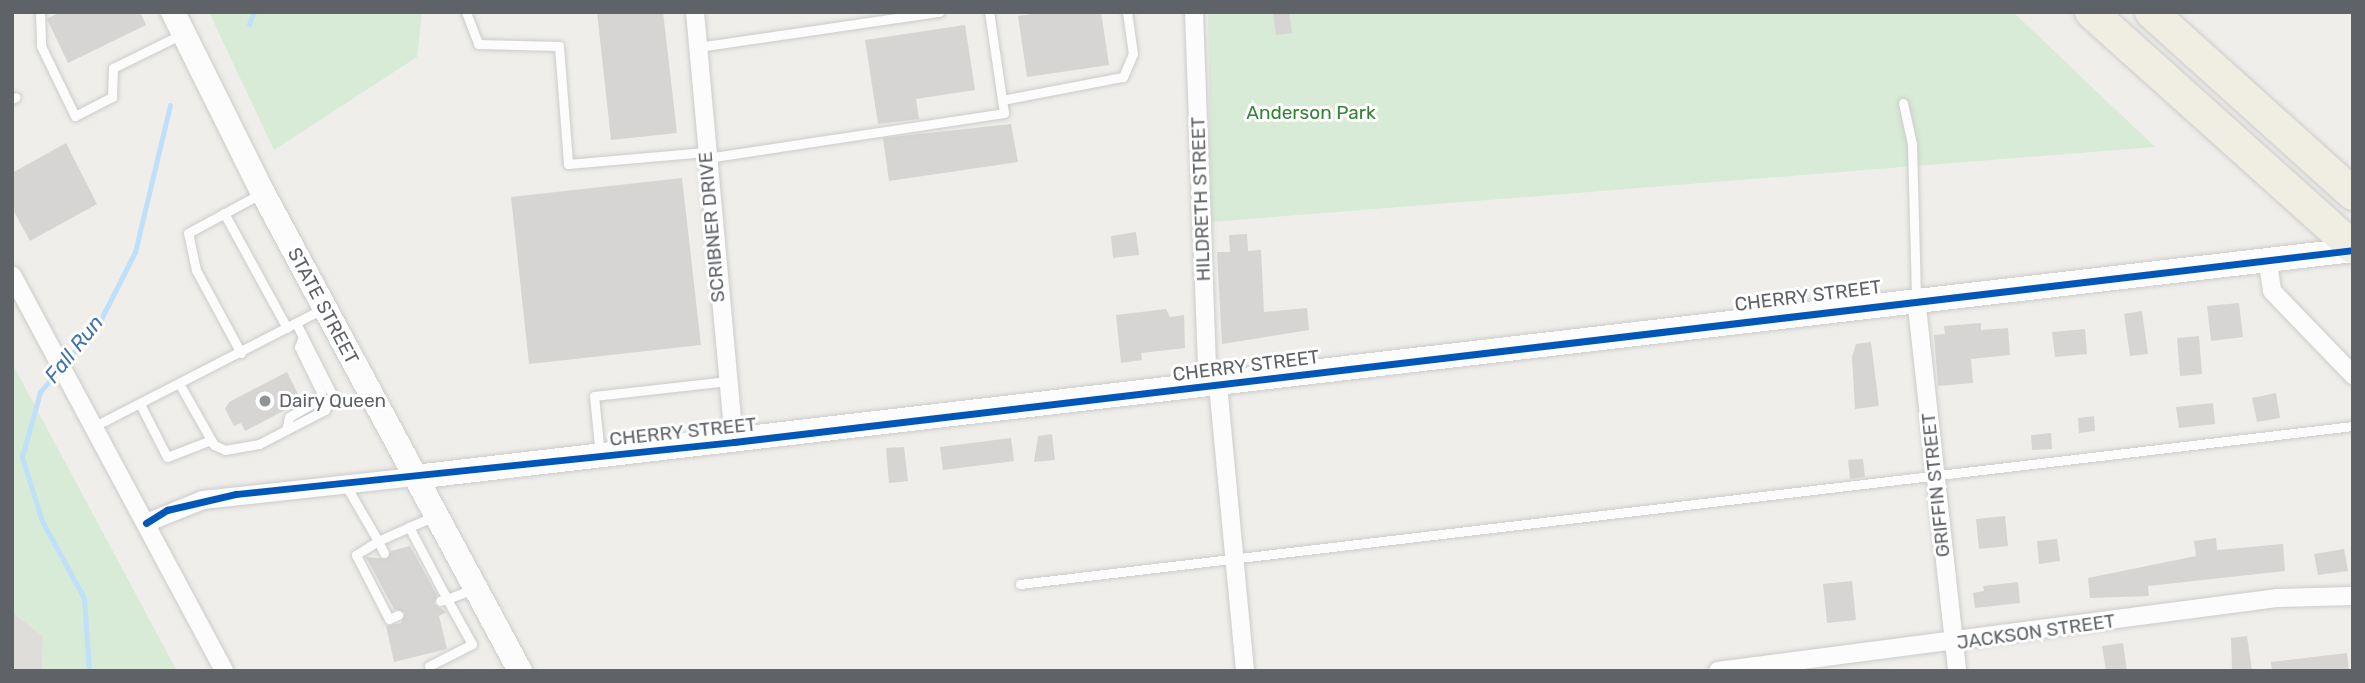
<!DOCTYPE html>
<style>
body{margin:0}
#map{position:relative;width:2365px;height:683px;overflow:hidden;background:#efeeea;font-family:Rubik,sans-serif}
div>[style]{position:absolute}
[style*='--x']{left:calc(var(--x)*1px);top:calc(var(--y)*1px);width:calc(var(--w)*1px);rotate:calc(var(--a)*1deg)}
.industrial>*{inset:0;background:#dfddda}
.green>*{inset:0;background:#d8ebd6}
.stream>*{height:5px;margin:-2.5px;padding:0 2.5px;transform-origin:2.5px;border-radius:2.5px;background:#bfe0f9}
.building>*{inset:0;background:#d6d5d3}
.roads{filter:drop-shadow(0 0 2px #cbcccc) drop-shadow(0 0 2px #cbcccc)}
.lane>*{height:9px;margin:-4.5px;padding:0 4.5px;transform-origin:4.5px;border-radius:4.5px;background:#fdfcfc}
.street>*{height:18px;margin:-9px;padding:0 9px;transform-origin:9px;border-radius:9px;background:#fdfcfc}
.secondary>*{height:24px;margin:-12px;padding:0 12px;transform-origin:12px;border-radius:12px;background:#fdfcfc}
.highway>*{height:32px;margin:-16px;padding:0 16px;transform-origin:16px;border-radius:16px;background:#f0ede3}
.cycleway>*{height:7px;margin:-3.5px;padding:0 3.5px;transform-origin:3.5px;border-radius:3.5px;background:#0057b8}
.dots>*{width:19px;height:19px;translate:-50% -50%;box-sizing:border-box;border:4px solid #fff;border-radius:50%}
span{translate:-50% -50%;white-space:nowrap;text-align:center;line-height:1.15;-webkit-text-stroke:6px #fff;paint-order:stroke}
.park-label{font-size:19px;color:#348238}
.street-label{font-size:19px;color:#5f6368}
.poi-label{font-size:19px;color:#5f6368}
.left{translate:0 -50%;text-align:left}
.water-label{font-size:21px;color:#4174aa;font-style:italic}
.frame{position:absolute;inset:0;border:14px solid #5f6368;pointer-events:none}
</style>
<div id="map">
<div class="industrial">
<i style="clip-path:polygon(12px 612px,43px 636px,42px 671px,12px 671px)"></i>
</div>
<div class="green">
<i style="clip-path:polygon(209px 12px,422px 12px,417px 57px,274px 150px)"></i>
<i style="clip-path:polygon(1208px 12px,2013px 12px,2155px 147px,1211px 222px)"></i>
<i style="clip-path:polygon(12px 363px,177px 671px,42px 671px,43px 636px,12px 612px)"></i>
</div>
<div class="stream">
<i style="--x:249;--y:24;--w:13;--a:-67"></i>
<i style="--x:89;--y:671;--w:73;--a:-93.9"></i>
<i style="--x:84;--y:598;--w:88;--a:-118.6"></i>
<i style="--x:42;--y:521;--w:67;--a:-107.4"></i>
<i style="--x:22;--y:457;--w:67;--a:-74.5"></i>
<i style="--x:40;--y:392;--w:93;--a:-49.8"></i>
<i style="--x:100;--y:321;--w:77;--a:-63.1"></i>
<i style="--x:135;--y:252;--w:151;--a:-76.6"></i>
</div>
<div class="building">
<i style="clip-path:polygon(60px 12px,140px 12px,146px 25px,68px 63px,47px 19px)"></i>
<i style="clip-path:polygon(597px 12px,663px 12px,677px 133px,611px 140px)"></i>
<i style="clip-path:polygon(1045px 12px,1101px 12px,1109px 65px,1027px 77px,1018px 16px)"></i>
<i style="clip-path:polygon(1273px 12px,1289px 12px,1292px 33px,1276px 35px)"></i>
<i style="clip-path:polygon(965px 25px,975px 90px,916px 99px,919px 119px,878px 124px,865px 40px)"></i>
<i style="clip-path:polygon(1011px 124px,1018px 162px,889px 181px,883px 138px)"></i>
<i style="clip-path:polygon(66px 143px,97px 204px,30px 241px,12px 208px,12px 173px)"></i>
<i style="clip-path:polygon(682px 178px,701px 345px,529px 364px,511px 197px)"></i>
<i style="clip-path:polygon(1136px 232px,1139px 255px,1113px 258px,1111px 236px)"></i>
<i style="clip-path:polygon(1247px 234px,1248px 251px,1261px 250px,1264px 312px,1307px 308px,1309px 330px,1222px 344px,1217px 252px,1230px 252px,1229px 235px)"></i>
<i style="clip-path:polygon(2239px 303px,2243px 337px,2211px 341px,2207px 306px)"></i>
<i style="clip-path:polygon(1166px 309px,1170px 317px,1184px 315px,1185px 348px,1141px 353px,1142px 360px,1121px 363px,1116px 315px)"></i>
<i style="clip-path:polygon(2142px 311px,2148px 354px,2130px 356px,2124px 314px)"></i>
<i style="clip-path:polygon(1981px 323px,1981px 330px,2008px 328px,2010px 355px,1971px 359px,1973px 383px,1938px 386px,1934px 335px,1945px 334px,1944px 326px)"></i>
<i style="clip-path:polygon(2085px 329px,2087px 354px,2055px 357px,2052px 332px)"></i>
<i style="clip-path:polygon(2199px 336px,2202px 374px,2180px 376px,2177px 338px)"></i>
<i style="clip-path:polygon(1871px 342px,1879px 406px,1855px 409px,1852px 357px,1856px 344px)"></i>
<i style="clip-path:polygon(287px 372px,301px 400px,297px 404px,245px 431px,241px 423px,234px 426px,225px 409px,229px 402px)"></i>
<i style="clip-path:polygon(2276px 393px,2280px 418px,2257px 422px,2252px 398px)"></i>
<i style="clip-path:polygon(2213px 403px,2215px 424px,2179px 428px,2176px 407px)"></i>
<i style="clip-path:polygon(2094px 416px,2095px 431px,2079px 433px,2078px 418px)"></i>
<i style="clip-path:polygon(2051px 433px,2052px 449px,2032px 450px,2031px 435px)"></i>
<i style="clip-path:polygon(1052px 434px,1055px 460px,1034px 462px,1038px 436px)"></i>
<i style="clip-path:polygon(1011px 438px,1014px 461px,943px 470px,940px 447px)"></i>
<i style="clip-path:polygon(904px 447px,908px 481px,889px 483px,886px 448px)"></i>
<i style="clip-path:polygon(1863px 459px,1865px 477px,1850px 479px,1848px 460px)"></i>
<i style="clip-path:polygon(2005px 516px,2008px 546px,1979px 549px,1976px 519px)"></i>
<i style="clip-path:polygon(2216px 538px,2217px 550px,2283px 544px,2285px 571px,2148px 586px,2149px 596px,2090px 598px,2088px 578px,2196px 556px,2194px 541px)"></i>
<i style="clip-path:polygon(2057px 539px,2060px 561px,2039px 564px,2037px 541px)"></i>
<i style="clip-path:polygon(410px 546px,437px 595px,434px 604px,446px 612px,439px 616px,447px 649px,394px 662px,386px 626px,401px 623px,405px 613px,394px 609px,366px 557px,386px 559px,391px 551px)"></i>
<i style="clip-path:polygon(2344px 549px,2348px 571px,2318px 575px,2314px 554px)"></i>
<i style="clip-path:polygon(1852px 581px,1856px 620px,1827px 623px,1823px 584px)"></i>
<i style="clip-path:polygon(2018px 582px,2020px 603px,1975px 608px,1973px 593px,1984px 591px,1983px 586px)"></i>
<i style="clip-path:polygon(2247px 636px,2252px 671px,2232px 671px,2231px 638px)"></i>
<i style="clip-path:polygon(2123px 643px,2127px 671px,2106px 671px,2102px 646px)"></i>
<i style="clip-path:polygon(2347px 653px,2349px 671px,2272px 671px,2271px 662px)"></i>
</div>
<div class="roads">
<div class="lane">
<i style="--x:40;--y:12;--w:34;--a:88"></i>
<i style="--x:41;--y:46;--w:78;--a:64.1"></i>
<i style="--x:75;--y:116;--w:42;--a:-27.2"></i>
<i style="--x:112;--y:97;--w:29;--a:-88"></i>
<i style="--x:113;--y:68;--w:77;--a:-26.2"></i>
<i style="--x:466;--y:12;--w:34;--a:69"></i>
<i style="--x:478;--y:44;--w:81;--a:1.4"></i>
<i style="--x:559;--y:46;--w:118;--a:85.6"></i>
<i style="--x:568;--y:164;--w:138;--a:-5"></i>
<i style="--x:698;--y:47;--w:244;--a:-8.3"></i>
<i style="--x:12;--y:99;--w:4;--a:-27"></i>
<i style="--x:1002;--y:100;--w:123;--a:-10.8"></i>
<i style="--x:1123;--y:77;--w:25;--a:-67"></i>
<i style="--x:1133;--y:54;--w:42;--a:-98.1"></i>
<i style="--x:1903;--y:103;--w:42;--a:77.6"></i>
<i style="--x:1912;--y:144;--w:154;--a:88.5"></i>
<i style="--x:707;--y:158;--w:300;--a:-8.6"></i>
<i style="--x:1004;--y:113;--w:102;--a:-98.4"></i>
<i style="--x:224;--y:213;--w:131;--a:61.3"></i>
<i style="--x:241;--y:353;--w:94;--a:-118.5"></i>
<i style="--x:196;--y:270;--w:38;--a:-102"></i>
<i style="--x:188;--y:233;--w:82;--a:-28.4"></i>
<i style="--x:180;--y:385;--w:69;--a:60.5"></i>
<i style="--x:214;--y:445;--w:12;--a:24"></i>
<i style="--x:225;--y:450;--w:35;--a:-10"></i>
<i style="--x:259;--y:444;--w:74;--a:-27.3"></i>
<i style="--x:325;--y:410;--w:17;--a:-66"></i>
<i style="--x:332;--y:394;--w:80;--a:-116.9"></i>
<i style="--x:140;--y:404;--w:59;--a:63"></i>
<i style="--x:167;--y:457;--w:47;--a:-21.1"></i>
<i style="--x:93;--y:427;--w:259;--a:-27.2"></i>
<i style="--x:286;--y:430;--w:13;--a:-77"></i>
<i style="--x:289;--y:417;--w:34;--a:-30"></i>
<i style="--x:319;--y:400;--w:8;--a:-76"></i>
<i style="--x:321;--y:392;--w:50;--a:-116.1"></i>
<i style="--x:299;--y:347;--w:11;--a:-68"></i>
<i style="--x:600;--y:455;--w:59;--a:-95.8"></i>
<i style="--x:594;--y:396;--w:135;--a:-6.4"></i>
<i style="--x:345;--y:484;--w:66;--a:59.9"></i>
<i style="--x:378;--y:541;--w:26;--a:148"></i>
<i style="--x:356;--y:555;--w:72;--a:62.7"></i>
<i style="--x:389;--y:619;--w:10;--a:-24"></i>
<i style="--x:409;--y:527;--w:26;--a:-23"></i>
<i style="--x:384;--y:553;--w:13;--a:-117"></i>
<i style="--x:378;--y:541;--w:34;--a:-24"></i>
<i style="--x:409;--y:527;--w:81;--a:62.2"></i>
<i style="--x:447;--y:599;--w:28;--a:-21"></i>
<i style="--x:1020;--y:584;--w:1342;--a:-6.76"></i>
<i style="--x:429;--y:666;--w:48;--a:-27.1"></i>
<i style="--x:472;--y:644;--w:51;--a:-119.1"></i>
<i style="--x:447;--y:599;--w:7;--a:164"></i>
</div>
<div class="street">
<i style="--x:695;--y:12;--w:432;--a:84.8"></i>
<i style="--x:1194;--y:12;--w:374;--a:87.9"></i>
<i style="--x:2267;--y:258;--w:33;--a:81"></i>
<i style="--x:2272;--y:291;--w:117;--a:46"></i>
<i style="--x:12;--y:275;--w:449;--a:61.8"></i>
<i style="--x:1916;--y:298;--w:375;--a:83.7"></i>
<i style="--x:1218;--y:385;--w:287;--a:84.6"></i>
<i style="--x:146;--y:523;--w:61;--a:-22"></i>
<i style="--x:203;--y:500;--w:213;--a:-6.2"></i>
<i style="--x:1718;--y:671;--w:565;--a:-7.43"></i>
<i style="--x:2278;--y:598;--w:75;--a:-1.5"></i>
</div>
<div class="secondary">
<i style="--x:173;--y:12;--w:202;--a:63.6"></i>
<i style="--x:263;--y:193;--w:543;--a:61.73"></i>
<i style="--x:415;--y:477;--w:1951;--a:-6.68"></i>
</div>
<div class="highway">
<i style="--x:2091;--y:12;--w:352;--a:41.9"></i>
<i style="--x:2151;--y:12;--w:272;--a:42"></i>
</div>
</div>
<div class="cycleway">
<i style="--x:146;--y:523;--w:25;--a:-32"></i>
<i style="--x:167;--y:510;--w:71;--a:-13.1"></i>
<i style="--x:236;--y:494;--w:501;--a:-5.96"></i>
<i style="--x:734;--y:442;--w:1630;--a:-6.76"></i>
</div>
<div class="dots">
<i style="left:265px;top:401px;background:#919496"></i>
</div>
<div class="park-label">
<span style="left:1311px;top:113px">Anderson Park</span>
</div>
<div class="street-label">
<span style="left:1201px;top:199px;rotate:-92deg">HILDRETH STREET</span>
<span style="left:712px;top:227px;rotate:-95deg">SCRIBNER DRIVE</span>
<span style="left:1808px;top:296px;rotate:-7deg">CHERRY STREET</span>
<span style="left:323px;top:306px;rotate:62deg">STATE STREET</span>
<span style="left:1246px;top:366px;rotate:-7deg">CHERRY STREET</span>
<span style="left:683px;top:432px;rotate:-6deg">CHERRY STREET</span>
<span style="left:1936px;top:485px;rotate:-96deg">GRIFFIN STREET</span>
<span style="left:2036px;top:632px;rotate:-8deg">JACKSON STREET</span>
</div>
<div class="poi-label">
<span class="left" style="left:279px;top:401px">Dairy Queen</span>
</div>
<div class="water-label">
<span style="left:74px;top:349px;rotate:-51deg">Fall Run</span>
</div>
<div class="frame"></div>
</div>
